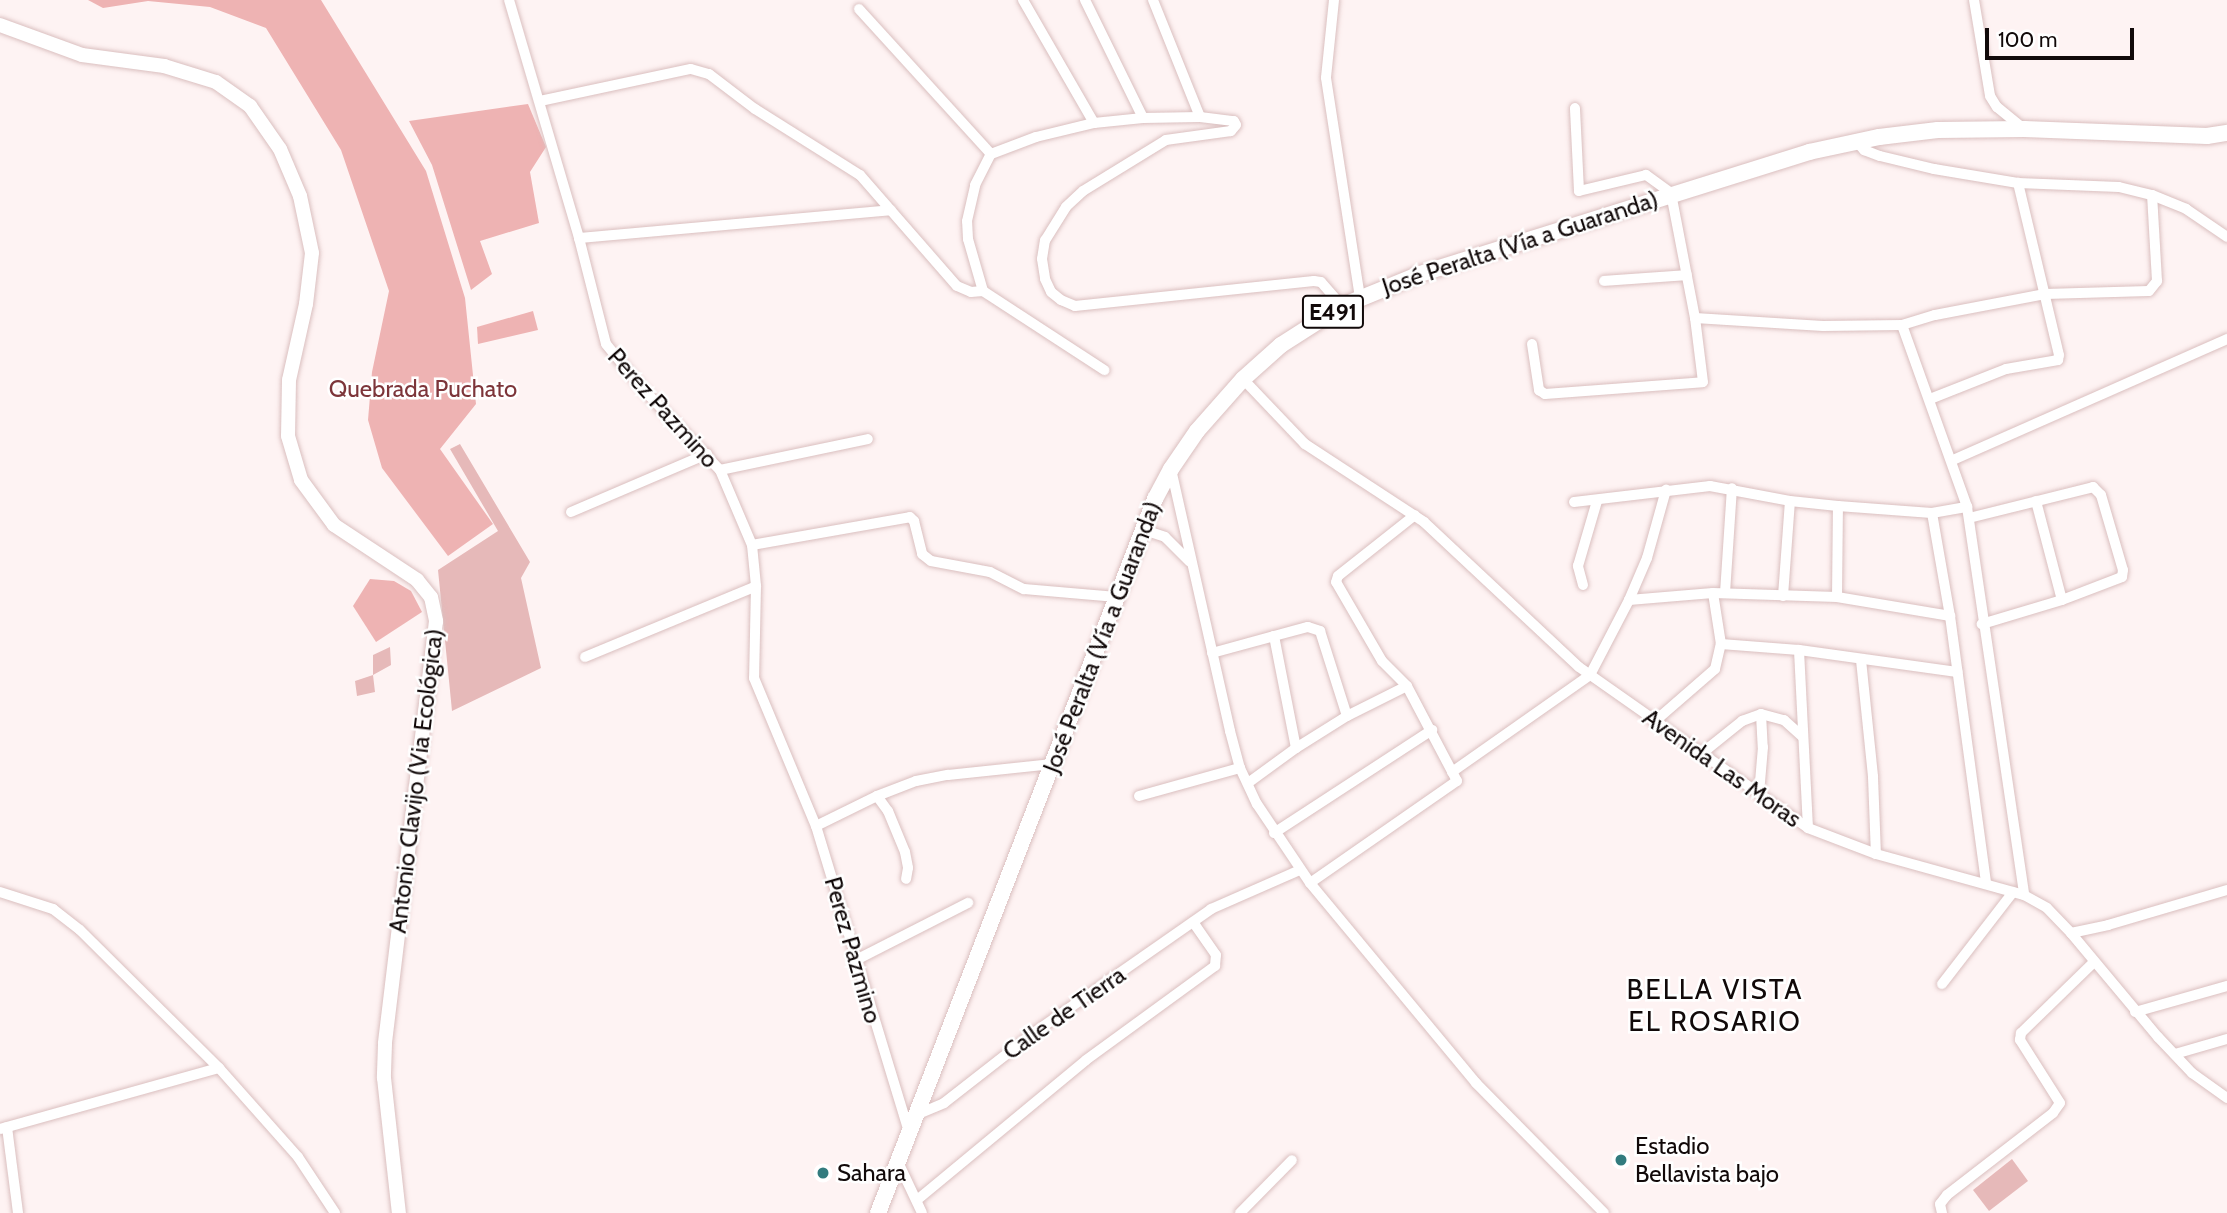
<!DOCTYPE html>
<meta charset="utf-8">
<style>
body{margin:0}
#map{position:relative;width:2227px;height:1213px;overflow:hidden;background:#fef3f3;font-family:Cabin,sans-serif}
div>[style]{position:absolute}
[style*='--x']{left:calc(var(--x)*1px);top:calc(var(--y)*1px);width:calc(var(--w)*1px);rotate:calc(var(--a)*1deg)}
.green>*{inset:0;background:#e6b9b9}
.forest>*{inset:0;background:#eeb3b3}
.roads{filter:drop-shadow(0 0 2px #dabfbf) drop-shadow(0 0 2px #dabfbf)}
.minor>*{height:10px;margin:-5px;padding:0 5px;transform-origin:5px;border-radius:5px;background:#fff}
.major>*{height:14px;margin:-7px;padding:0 7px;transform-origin:7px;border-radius:7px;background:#fff}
.highway>*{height:16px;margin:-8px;padding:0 8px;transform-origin:8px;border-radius:8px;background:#fff}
.dots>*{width:19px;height:19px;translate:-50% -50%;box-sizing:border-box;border:4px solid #fff;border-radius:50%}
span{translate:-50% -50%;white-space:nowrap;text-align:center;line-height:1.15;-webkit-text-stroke:5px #fff;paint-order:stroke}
.shield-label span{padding:2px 5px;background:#fff;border:2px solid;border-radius:5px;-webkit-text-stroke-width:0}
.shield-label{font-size:23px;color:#110909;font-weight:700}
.street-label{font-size:24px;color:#110909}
.park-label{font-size:24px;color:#7d353a}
.poi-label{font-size:24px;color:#110909}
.left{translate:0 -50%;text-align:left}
.quarter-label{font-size:28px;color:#110909;letter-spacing:2px}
.scale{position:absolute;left:1985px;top:28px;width:149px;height:32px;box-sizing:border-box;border:4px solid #110909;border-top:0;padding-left:9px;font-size:21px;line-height:24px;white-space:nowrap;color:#110909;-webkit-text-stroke:5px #fff;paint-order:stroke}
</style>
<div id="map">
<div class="green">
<i style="clip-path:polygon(460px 444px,530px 562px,521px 578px,541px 668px,452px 711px,438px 570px,498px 531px,450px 449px)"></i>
<i style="clip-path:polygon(390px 647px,391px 665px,373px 675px,375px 692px,357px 696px,355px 681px,373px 675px,373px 655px)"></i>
<i style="clip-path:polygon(2012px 1159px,2028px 1181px,1989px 1211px,1973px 1190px)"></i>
</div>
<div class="forest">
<i style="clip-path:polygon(88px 0,321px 0,426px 171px,465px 298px,476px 404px,440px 449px,493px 524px,448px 556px,382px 468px,368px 420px,372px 372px,389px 291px,341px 150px,266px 28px,210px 7px,148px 1px,103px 8px)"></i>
<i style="clip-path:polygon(528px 104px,546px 147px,530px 172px,539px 223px,480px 241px,492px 274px,471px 290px,432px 165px,409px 121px)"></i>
<i style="clip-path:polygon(533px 311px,538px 330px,478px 344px,477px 327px)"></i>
<i style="clip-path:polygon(370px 579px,394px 581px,411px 591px,422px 612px,376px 642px,353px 606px)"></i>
</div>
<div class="roads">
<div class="minor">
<i style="--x:509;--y:0;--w:248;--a:73.6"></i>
<i style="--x:579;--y:238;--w:109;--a:75.7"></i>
<i style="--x:606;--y:344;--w:58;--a:50.6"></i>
<i style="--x:643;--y:389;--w:112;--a:46.5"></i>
<i style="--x:720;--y:470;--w:82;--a:66.9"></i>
<i style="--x:752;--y:545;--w:41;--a:84.4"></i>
<i style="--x:756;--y:586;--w:92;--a:91.2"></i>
<i style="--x:754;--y:678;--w:160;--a:67.3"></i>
<i style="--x:816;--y:826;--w:321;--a:73.1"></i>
<i style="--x:1023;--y:0;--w:142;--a:60"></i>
<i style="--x:1085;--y:0;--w:131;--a:63.8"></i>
<i style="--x:1153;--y:0;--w:126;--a:68.1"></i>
<i style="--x:1334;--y:0;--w:78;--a:95.9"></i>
<i style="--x:1326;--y:78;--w:222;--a:81.2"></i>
<i style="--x:1974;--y:0;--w:97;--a:80.5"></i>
<i style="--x:1990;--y:96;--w:13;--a:58"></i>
<i style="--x:1997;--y:107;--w:33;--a:39"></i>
<i style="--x:859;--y:9;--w:196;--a:47.7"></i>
<i style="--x:540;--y:101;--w:154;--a:-12"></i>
<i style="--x:691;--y:69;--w:19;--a:16"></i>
<i style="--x:709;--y:74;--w:58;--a:37.3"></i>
<i style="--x:755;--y:109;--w:124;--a:32.2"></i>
<i style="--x:860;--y:175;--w:147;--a:48.9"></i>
<i style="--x:957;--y:286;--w:15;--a:23"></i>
<i style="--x:971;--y:292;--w:12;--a:-5"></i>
<i style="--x:983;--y:291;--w:54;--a:-106.1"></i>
<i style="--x:968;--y:239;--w:18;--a:-93"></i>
<i style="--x:967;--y:221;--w:37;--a:-77"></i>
<i style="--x:975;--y:185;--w:35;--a:-63"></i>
<i style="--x:991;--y:154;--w:48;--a:-20.7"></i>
<i style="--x:1036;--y:137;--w:60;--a:-13.6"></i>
<i style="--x:1094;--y:123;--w:49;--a:-5.8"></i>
<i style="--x:1143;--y:118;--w:57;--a:-1"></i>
<i style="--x:1200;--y:117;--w:34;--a:7"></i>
<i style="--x:1234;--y:121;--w:4;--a:63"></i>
<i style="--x:1236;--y:125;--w:8;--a:130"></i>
<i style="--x:1231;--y:131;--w:66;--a:172.1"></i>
<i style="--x:1166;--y:140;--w:97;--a:148.4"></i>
<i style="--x:1083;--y:191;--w:23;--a:137"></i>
<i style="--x:1066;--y:207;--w:39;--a:122"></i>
<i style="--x:1045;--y:240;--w:19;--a:99"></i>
<i style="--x:1042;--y:259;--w:20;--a:81"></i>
<i style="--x:1045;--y:279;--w:14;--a:65"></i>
<i style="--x:1051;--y:292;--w:13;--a:39"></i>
<i style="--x:1061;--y:300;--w:15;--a:23"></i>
<i style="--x:1075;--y:306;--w:240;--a:-6"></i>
<i style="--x:1314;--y:281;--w:7;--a:8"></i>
<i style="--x:1321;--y:282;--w:32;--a:49"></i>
<i style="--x:1857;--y:142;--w:11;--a:49"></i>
<i style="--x:1864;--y:150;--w:17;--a:21"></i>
<i style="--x:1880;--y:156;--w:56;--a:13.5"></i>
<i style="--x:1934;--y:169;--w:85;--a:9.5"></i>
<i style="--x:2018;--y:183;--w:101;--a:2.3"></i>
<i style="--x:2119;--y:187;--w:34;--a:14"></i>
<i style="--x:2152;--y:195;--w:37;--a:22"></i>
<i style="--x:2186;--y:209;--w:50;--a:34.3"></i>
<i style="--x:579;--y:238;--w:313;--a:-5.1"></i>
<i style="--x:1604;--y:281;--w:83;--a:-4.1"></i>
<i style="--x:983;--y:291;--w:145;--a:33.1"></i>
<i style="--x:1695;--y:318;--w:128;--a:3.6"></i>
<i style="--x:1823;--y:326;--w:79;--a:-0.7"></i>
<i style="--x:1902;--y:325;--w:34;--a:-17"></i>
<i style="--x:1935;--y:315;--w:112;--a:-10.8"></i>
<i style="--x:2045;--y:294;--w:104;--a:-1.7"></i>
<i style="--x:2149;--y:291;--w:13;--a:-51"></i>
<i style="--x:2157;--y:281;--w:86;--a:-93.3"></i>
<i style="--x:1902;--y:325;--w:193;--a:70.3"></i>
<i style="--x:1967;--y:507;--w:392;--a:81.6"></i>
<i style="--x:1532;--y:344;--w:47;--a:81.3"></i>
<i style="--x:1539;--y:390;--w:7;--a:34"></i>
<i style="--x:1545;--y:394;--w:158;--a:-4.3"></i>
<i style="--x:1703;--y:382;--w:64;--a:-97.1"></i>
<i style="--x:1695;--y:318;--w:127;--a:-100.9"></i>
<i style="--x:1671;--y:193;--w:31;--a:-144"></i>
<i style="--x:1646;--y:175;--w:69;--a:166.6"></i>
<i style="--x:1579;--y:191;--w:83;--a:-92.8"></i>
<i style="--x:1243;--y:379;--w:90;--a:46.4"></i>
<i style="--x:1305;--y:444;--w:142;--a:33.2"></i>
<i style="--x:1424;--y:522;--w:212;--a:43.1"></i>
<i style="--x:1579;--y:667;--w:280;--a:35.1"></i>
<i style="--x:1808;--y:828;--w:73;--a:20.9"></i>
<i style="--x:1876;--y:854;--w:154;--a:15.5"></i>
<i style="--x:2024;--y:895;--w:26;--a:29"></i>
<i style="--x:2047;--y:908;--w:35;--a:46"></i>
<i style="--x:2071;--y:933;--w:136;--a:50.1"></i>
<i style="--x:2158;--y:1037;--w:50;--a:46.6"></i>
<i style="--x:2192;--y:1073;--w:43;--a:35.5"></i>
<i style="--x:1930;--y:399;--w:82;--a:-21.5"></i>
<i style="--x:2006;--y:369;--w:53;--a:-9.8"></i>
<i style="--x:2058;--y:360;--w:5;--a:-79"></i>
<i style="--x:2059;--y:355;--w:177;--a:-103.4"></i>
<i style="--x:1953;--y:460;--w:300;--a:-23.8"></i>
<i style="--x:1171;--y:469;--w:269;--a:77.3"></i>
<i style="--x:1230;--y:731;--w:38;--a:75"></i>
<i style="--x:1240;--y:768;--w:40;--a:65"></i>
<i style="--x:1257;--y:804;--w:95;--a:56.1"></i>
<i style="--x:1310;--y:883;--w:260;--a:50.3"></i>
<i style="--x:1476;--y:1083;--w:182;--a:45.4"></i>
<i style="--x:720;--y:470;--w:151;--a:-11.8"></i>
<i style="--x:2036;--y:501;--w:102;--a:75.3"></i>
<i style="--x:1574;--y:502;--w:137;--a:-6.7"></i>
<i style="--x:1710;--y:486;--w:81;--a:10.6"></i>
<i style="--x:1790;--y:501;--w:48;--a:5.9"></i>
<i style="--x:1838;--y:506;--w:94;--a:4.3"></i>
<i style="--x:1932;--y:513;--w:36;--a:-10"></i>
<i style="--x:571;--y:512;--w:148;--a:-23.1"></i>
<i style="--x:1932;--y:513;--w:105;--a:80.1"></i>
<i style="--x:1950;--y:616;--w:269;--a:82.3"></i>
<i style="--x:1969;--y:518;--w:128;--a:-14"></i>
<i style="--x:2093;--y:487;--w:11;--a:45"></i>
<i style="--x:2101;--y:495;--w:78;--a:73.7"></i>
<i style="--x:2123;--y:570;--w:7;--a:98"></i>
<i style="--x:2122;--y:577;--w:64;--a:159"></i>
<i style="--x:2062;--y:600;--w:84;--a:163.3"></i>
<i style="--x:1141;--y:529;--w:25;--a:18"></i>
<i style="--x:1165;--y:537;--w:35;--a:45"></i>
<i style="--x:752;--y:545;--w:160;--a:-10"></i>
<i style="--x:910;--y:517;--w:6;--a:45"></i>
<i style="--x:914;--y:521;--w:34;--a:76"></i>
<i style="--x:922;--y:554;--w:11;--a:38"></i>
<i style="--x:931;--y:561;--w:60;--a:10.6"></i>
<i style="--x:990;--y:572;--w:38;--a:27"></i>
<i style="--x:1024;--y:589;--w:93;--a:4.9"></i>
<i style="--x:1583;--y:585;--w:20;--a:-105"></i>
<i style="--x:1578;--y:566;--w:68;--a:-73.7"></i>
<i style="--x:1713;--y:593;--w:124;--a:1.8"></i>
<i style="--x:1837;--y:597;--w:115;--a:9.5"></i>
<i style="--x:1725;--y:593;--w:105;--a:-86.2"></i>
<i style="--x:1783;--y:596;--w:95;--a:-85.8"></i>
<i style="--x:1837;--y:597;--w:91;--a:-89.4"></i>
<i style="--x:1629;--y:600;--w:46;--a:-66.8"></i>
<i style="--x:1647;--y:558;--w:71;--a:-74.4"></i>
<i style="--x:1274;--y:636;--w:35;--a:-15"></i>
<i style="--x:1308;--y:627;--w:13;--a:18"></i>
<i style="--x:1320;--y:631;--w:89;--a:72.4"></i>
<i style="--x:1212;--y:653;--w:64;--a:-15.3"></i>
<i style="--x:1274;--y:636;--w:114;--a:78.9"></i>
<i style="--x:1296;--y:748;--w:59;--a:143.9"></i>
<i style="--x:585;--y:657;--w:185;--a:-22.5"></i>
<i style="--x:1861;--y:660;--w:118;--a:84.1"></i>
<i style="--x:1873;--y:777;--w:77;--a:87.8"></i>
<i style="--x:1761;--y:714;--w:24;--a:15"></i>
<i style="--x:1784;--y:720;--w:25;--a:42"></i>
<i style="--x:1654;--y:722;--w:81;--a:-41"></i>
<i style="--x:1715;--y:669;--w:26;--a:-77"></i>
<i style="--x:1721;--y:644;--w:78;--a:4.4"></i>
<i style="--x:1296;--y:748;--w:60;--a:-32.1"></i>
<i style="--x:1347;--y:716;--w:67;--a:-26.6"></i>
<i style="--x:1407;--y:686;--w:35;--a:-135"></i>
<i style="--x:1382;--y:661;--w:91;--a:-120.2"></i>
<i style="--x:1336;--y:582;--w:6;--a:-72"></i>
<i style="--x:1338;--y:576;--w:98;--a:-38.4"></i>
<i style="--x:1701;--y:754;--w:53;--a:-38.8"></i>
<i style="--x:1742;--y:721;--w:20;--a:-20"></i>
<i style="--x:1761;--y:714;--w:33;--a:87"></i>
<i style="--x:1763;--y:747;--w:47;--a:94.9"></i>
<i style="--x:1452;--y:772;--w:169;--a:-35.1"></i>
<i style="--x:1590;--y:675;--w:85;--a:-62.5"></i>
<i style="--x:1629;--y:600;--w:84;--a:-4.8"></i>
<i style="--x:1713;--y:593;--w:52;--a:81.1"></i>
<i style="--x:877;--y:796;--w:19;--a:54"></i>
<i style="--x:888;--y:811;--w:44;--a:67.5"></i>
<i style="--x:905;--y:852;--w:16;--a:79"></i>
<i style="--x:908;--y:868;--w:11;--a:100"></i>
<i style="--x:1139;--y:796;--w:105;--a:-15.5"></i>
<i style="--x:816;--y:826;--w:68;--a:-26.2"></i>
<i style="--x:877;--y:796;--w:42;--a:-21"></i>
<i style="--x:916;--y:781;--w:33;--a:-11"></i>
<i style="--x:948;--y:775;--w:105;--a:-6"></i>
<i style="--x:1808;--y:828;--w:178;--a:-92.9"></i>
<i style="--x:1799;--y:650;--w:160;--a:7.9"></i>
<i style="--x:1274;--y:833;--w:189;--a:-33.1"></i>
<i style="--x:1310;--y:883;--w:179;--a:-34.8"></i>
<i style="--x:1457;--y:781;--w:107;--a:-117.8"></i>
<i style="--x:0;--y:892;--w:56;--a:17.8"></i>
<i style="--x:53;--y:909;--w:34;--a:38"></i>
<i style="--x:80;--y:930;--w:196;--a:44.8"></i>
<i style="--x:219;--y:1068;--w:119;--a:48.4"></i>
<i style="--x:298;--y:1157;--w:67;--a:56.5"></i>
<i style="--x:2071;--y:933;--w:38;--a:-12"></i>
<i style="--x:2108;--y:925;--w:124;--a:-16.4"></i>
<i style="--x:856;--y:960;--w:126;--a:-27"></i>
<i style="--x:1942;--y:984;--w:116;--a:-52.3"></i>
<i style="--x:2135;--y:1012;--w:96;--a:-15.8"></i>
<i style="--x:2175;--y:1054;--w:54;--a:-16.1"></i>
<i style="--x:916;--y:1115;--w:30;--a:-23"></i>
<i style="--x:944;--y:1103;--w:115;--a:-38"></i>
<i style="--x:1035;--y:1032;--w:215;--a:-34.9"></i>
<i style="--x:1211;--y:909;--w:97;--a:-23.7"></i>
<i style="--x:7;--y:1127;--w:87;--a:82.7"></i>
<i style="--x:0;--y:1129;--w:227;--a:-15.6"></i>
<i style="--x:898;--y:1162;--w:56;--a:64.8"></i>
<i style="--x:917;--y:1200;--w:219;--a:-39.6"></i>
<i style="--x:1086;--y:1060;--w:160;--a:-36.1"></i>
<i style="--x:1215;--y:966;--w:11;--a:-85"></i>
<i style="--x:1216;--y:955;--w:40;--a:-124.9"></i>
<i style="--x:1240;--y:1213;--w:74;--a:-45.5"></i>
<i style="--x:1942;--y:1213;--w:9;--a:-103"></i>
<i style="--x:1940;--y:1204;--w:11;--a:-52"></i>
<i style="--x:1947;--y:1195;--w:134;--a:-37.7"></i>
<i style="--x:2053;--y:1113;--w:12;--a:-55"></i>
<i style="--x:2060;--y:1103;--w:75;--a:-122.4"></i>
<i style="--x:2020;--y:1040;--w:7;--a:-82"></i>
<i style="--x:2021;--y:1033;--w:102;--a:-44.2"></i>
</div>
<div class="major">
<i style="--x:0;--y:25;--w:87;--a:20.1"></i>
<i style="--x:82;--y:55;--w:83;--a:7.6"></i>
<i style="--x:164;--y:66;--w:54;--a:17.1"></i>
<i style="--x:216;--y:82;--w:42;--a:35.2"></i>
<i style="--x:250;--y:106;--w:52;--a:55.1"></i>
<i style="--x:280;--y:149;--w:51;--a:66.9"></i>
<i style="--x:300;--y:196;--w:58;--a:78.1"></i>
<i style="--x:312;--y:253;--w:51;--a:96.7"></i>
<i style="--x:306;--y:304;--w:78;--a:102.6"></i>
<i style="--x:289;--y:380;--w:56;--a:91"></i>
<i style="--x:288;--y:436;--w:46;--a:73.5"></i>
<i style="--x:301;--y:480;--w:56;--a:53.7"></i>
<i style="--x:334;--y:525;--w:100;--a:33.5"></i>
<i style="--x:417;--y:580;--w:22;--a:51"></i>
<i style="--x:431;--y:597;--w:25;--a:78"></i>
<i style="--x:436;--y:621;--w:426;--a:96.9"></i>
<i style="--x:385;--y:1044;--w:34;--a:92"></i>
<i style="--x:384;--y:1078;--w:136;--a:83.7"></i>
</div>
<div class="highway">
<i style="--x:878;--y:1213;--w:766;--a:-68.8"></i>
<i style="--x:1155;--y:499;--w:34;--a:-62"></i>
<i style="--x:1171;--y:469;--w:46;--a:-55.6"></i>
<i style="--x:1197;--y:431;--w:69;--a:-48.5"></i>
<i style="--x:1243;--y:379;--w:51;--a:-41.8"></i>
<i style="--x:1281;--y:345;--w:72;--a:-32.6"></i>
<i style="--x:1342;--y:306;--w:84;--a:-22.3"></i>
<i style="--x:1420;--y:274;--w:408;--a:-17.4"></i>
<i style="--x:1809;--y:152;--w:72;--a:-12.1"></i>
<i style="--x:1879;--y:137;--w:59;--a:-6.8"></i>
<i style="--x:1938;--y:130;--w:86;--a:-0.7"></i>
<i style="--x:2024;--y:129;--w:183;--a:2.2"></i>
<i style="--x:2207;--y:136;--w:20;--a:-9"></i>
</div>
</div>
<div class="dots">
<i style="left:1621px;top:1160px;background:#327b7e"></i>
<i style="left:823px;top:1173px;background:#327b7e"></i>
</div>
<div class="shield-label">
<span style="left:1333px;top:312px">E491</span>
</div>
<div class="street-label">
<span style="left:1520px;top:243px;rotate:-18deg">José Peralta (Vía a Guaranda)</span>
<span style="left:663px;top:408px;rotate:48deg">Perez Pazmino</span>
<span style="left:1102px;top:637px;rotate:-69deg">José Peralta (Vía a Guaranda)</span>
<span style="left:1722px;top:768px;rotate:35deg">Avenida Las Moras</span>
<span style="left:416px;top:781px;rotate:-83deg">Antonio Clavijo (Via Ecológica)</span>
<span style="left:853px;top:950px;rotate:74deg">Perez Pazmino</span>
<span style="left:1064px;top:1013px;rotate:-35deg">Calle de Tierra</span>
</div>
<div class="park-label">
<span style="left:423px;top:389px">Quebrada Puchato</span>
</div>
<div class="poi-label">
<span class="left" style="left:1635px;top:1160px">Estadio<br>Bellavista bajo</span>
<span class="left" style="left:837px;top:1173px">Sahara</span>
</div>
<div class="quarter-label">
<span style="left:1715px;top:1005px">BELLA VISTA<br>EL ROSARIO</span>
</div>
<div class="scale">100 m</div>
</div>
